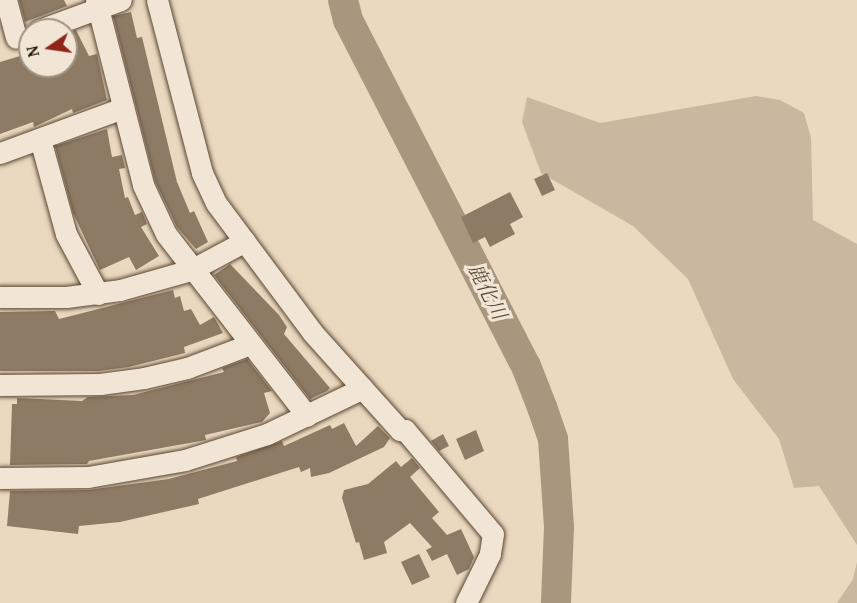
<!DOCTYPE html>
<meta charset="utf-8">
<style>
body{margin:0}
#map{position:relative;width:857px;height:603px;overflow:hidden;background:#ead8bf;font-family:"Gentium Book Plus","Noto Serif JP",serif}
div>[style]{position:absolute}
[style*='--x']{left:calc(var(--x)*1px);top:calc(var(--y)*1px);width:calc(var(--w)*1px);rotate:calc(var(--a)*1deg)}
.green>*{inset:0;background:#c9b79f}
.river>*{height:30px;margin:-15px;padding:0 15px;transform-origin:15px;border-radius:15px;background:#a9967f}
.building>*{inset:0;background:#8e7b65}
.roads{filter:drop-shadow(0 0 2px #5a4633) drop-shadow(0 0 2px #5a4633)}
.minor>*{height:21px;margin:-10.5px;padding:0 10.5px;transform-origin:10.5px;border-radius:10.5px;background:#f1e6d5}
span{translate:-50% -50%;white-space:nowrap;text-align:center;line-height:1.15;-webkit-text-stroke:6px #f1e6d5;paint-order:stroke}
.water-label{font-size:20px;color:#5d4935;font-style:italic}
.north{position:absolute;left:18px;top:18px;width:60px;height:60px;box-sizing:border-box;background:#f1e6d5;border:2px solid #a19381;border-radius:50%;rotate:257deg;font-size:16px;font-weight:700;line-height:24px;text-align:center;color:#2a1604}
.north::after{content:'';display:block;margin:auto;width:21px;height:27px;background:#8f2418;clip-path:polygon(50% 0,100% 100%,50% 72%,0 100%)}
</style>
<div id="map">
<div class="green">
<i style="clip-path:polygon(756px 96px,780px 100px,804px 113px,811px 138px,813px 220px,857px 244px,857px 545px,819px 486px,794px 488px,779px 439px,733px 379px,688px 279px,633px 226px,541px 173px,522px 122px,527px 97px,600px 123px)"></i>
<i style="clip-path:polygon(857px 562px,857px 603px,837px 603px,853px 579px)"></i>
</div>
<div class="river">
<i style="--x:343;--y:0;--w:21;--a:76"></i>
<i style="--x:348;--y:20;--w:389;--a:62.8"></i>
<i style="--x:526;--y:366;--w:44;--a:68.7"></i>
<i style="--x:542;--y:407;--w:34;--a:71"></i>
<i style="--x:553;--y:439;--w:88;--a:86.1"></i>
<i style="--x:559;--y:527;--w:76;--a:92.3"></i>
</div>
<div class="building">
<i style="clip-path:polygon(19px 0,64px 0,67px 6px,25px 22px)"></i>
<i style="clip-path:polygon(131px 12px,137px 38px,142px 37px,177px 182px,190px 213px,194px 211px,208px 242px,196px 249px,177px 227px,155px 181px,113px 16px)"></i>
<i style="clip-path:polygon(76px 30px,89px 56px,97px 54px,107px 100px,73px 113px,72px 109px,34px 127px,33px 122px,0 134px,0 62px,30px 53px,30px 66px,66px 66px,66px 34px)"></i>
<i style="clip-path:polygon(107px 129px,112px 157px,122px 155px,125px 168px,119px 169px,125px 198px,128px 197px,135px 215px,142px 212px,147px 224px,141px 227px,159px 256px,136px 270px,129px 257px,100px 270px,73px 213px,55px 146px)"></i>
<i style="clip-path:polygon(547px 173px,555px 190px,542px 196px,534px 179px)"></i>
<i style="clip-path:polygon(510px 192px,523px 217px,510px 224px,515px 234px,490px 247px,485px 237px,473px 243px,461px 217px)"></i>
<i style="clip-path:polygon(230px 264px,279px 315px,287px 327px,284px 334px,330px 388px,327px 391px,310px 399px,214px 275px)"></i>
<i style="clip-path:polygon(173px 290px,175px 298px,180px 296px,184px 311px,191px 309px,200px 325px,214px 317px,223px 333px,184px 347px,185px 353px,129px 367px,99px 371px,0 371px,0 312px,55px 311px,59px 319px)"></i>
<i style="clip-path:polygon(247px 359px,272px 391px,264px 393px,270px 413px,262px 422px,205px 435px,206px 440px,89px 461px,87px 464px,10px 465px,12px 404px,17px 404px,17px 398px,82px 401px,88px 397px,133px 395px,224px 372px,222px 368px)"></i>
<i style="clip-path:polygon(344px 423px,356px 446px,378px 426px,390px 438px,384px 447px,329px 473px,311px 477px,310px 468px,301px 472px,299px 467px,198px 499px,199px 504px,120px 522px,79px 526px,78px 534px,7px 526px,10px 491px,88px 490px,169px 479px,237px 461px,236px 457px,282px 441px,284px 446px,330px 425px,332px 429px)"></i>
<i style="clip-path:polygon(476px 430px,484px 451px,465px 460px,456px 439px)"></i>
<i style="clip-path:polygon(443px 434px,449px 446px,439px 451px,431px 441px)"></i>
<i style="clip-path:polygon(412px 458px,420px 468px,410px 477px,439px 512px,432px 518px,447px 535px,461px 529px,474px 557px,469px 569px,457px 575px,447px 554px,432px 561px,426px 550px,432px 547px,410px 523px,384px 542px,387px 553px,364px 560px,359px 542px,356px 543px,342px 498px,344px 490px,368px 484px,396px 461px,401px 467px)"></i>
<i style="clip-path:polygon(419px 554px,430px 577px,412px 585px,401px 562px)"></i>
</div>
<div class="roads">
<div class="minor">
<i style="--x:6;--y:0;--w:39;--a:75"></i>
<i style="--x:96;--y:0;--w:191;--a:75.7"></i>
<i style="--x:143;--y:185;--w:54;--a:64.9"></i>
<i style="--x:166;--y:234;--w:230;--a:52.2"></i>
<i style="--x:157;--y:0;--w:179;--a:75.4"></i>
<i style="--x:202;--y:173;--w:33;--a:65"></i>
<i style="--x:216;--y:203;--w:161;--a:53.3"></i>
<i style="--x:312;--y:332;--w:132;--a:48.1"></i>
<i style="--x:400;--y:430;--w:5;--a:0"></i>
<i style="--x:405;--y:430;--w:136;--a:49.8"></i>
<i style="--x:493;--y:534;--w:20;--a:99"></i>
<i style="--x:490;--y:554;--w:55;--a:116.1"></i>
<i style="--x:39;--y:30;--w:87;--a:-20.1"></i>
<i style="--x:40;--y:139;--w:98;--a:74.7"></i>
<i style="--x:66;--y:234;--w:68;--a:61.9"></i>
<i style="--x:0;--y:153;--w:131;--a:-20.1"></i>
<i style="--x:0;--y:297;--w:66;--a:0"></i>
<i style="--x:66;--y:297;--w:54;--a:-7.4"></i>
<i style="--x:120;--y:290;--w:74;--a:-15.7"></i>
<i style="--x:191;--y:270;--w:61;--a:-28.2"></i>
<i style="--x:0;--y:385;--w:100;--a:-0.6"></i>
<i style="--x:100;--y:384;--w:44;--a:-7.8"></i>
<i style="--x:144;--y:378;--w:44;--a:-13.1"></i>
<i style="--x:187;--y:368;--w:65;--a:-20.7"></i>
<i style="--x:0;--y:478;--w:88;--a:-0.7"></i>
<i style="--x:88;--y:477;--w:98;--a:-9.9"></i>
<i style="--x:185;--y:460;--w:86;--a:-17.6"></i>
<i style="--x:267;--y:434;--w:106;--a:-25.6"></i>
</div>
</div>
<div class="water-label">
<span style="left:488px;top:291px;rotate:63deg">鹿化川</span>
</div>
<div class="north">N</div>
</div>
